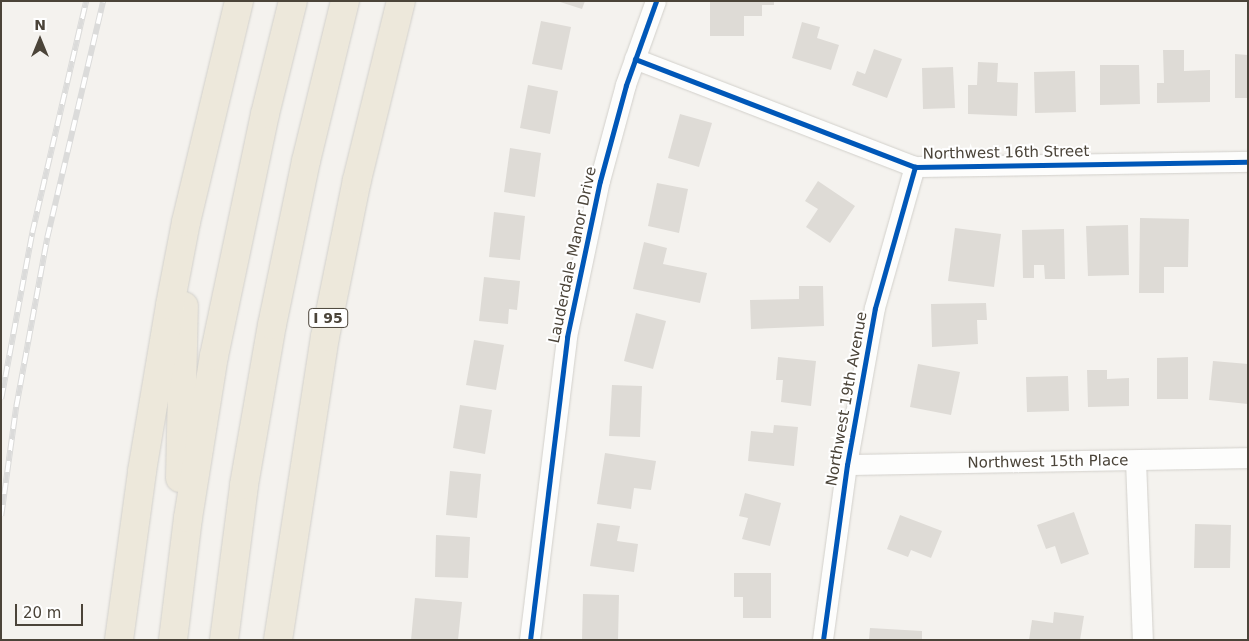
<!DOCTYPE html>
<style>
body{margin:0}
#map{position:relative;width:1249px;height:641px;overflow:hidden;background:#f4f2ee;font-family:"DejaVu Sans",sans-serif}
div>[style]{position:absolute}
[style*='--x']{left:calc(var(--x)*1px);top:calc(var(--y)*1px);width:calc(var(--w)*1px);rotate:calc(var(--a)*1deg)}
.building>*{inset:0;background:#dedbd6}
.roads{filter:drop-shadow(0 0 1px #d2d0cb) drop-shadow(0 0 1px #d2d0cb)}
.minor>*{height:20px;margin:-10px;padding:0 10px;transform-origin:10px;border-radius:10px;background:#fdfdfc}
.motorway>*{height:28px;margin:-14px;padding:0 14px;transform-origin:14px;border-radius:14px;background:#ede8db}
.rail>*{height:5.5px;margin-top:-2.75px;transform-origin:0;background:repeating-linear-gradient(90deg,#fff 0 11px,#dbdbda 0 22px);box-sizing:border-box;border-block:1px solid #dbdbda}
.cycleway>*{height:5px;margin:-2.5px;padding:0 2.5px;transform-origin:2.5px;border-radius:2.5px;background:#0057b8}
span{translate:-50% -50%;white-space:nowrap;text-align:center;line-height:1.15;-webkit-text-stroke:4px #fff;paint-order:stroke}
.shield-label span{padding:1px 4px;background:#fff;border:1px solid;border-radius:4px;-webkit-text-stroke-width:0}
.shield-label{font-size:14px;color:#4b4439;font-weight:700}
.street-label{font-size:15px;color:#4b4439}
.frame{position:absolute;inset:0;border:2px solid #4b4439;pointer-events:none}
.north{position:absolute;left:15px;top:15px;width:50px;height:50px;-webkit-text-stroke:4px #fff;paint-order:stroke;rotate:0deg;font-size:14px;font-weight:700;line-height:20px;text-align:center;color:#4b4439}
.north::after{content:'';display:block;margin:auto;width:18px;height:22px;background:#4b4439;clip-path:polygon(50% 0,100% 100%,50% 72%,0 100%)}
.scale{position:absolute;left:15px;top:604px;width:68px;height:22px;box-sizing:border-box;border:2px solid #4b4439;border-top:0;padding-left:6px;font-size:15px;line-height:18px;white-space:nowrap;color:#4b4439;-webkit-text-stroke:4px #fff;paint-order:stroke}
</style>
<div id="map">
<div class="building">
<i style="clip-path:polygon(557px 1px,585px 1px,582px 9px)"></i>
<i style="clip-path:polygon(710px 1px,774px 1px,774px 5px,762px 5px,762px 16px,744px 16px,744px 36px,710px 36px)"></i>
<i style="clip-path:polygon(541px 21px,571px 27px,562px 70px,532px 64px)"></i>
<i style="clip-path:polygon(802px 22px,820px 27px,817px 38px,839px 45px,831px 70px,792px 58px)"></i>
<i style="clip-path:polygon(874px 49px,902px 59px,887px 98px,852px 85px,857px 71px,865px 74px)"></i>
<i style="clip-path:polygon(1163px 50px,1184px 50px,1184px 71px,1210px 70px,1210px 102px,1157px 103px,1157px 83px,1164px 83px)"></i>
<i style="clip-path:polygon(1235px 54px,1248px 55px,1248px 98px,1235px 98px)"></i>
<i style="clip-path:polygon(978px 62px,998px 63px,997px 82px,1018px 83px,1017px 116px,968px 114px,968px 85px,977px 85px)"></i>
<i style="clip-path:polygon(1100px 65px,1139px 65px,1140px 104px,1100px 105px)"></i>
<i style="clip-path:polygon(953px 67px,955px 108px,923px 109px,922px 68px)"></i>
<i style="clip-path:polygon(1075px 71px,1076px 112px,1035px 113px,1034px 72px)"></i>
<i style="clip-path:polygon(528px 85px,558px 91px,550px 134px,520px 128px)"></i>
<i style="clip-path:polygon(680px 114px,712px 123px,699px 167px,668px 158px)"></i>
<i style="clip-path:polygon(510px 148px,541px 153px,535px 197px,504px 192px)"></i>
<i style="clip-path:polygon(818px 181px,855px 206px,830px 243px,806px 227px,818px 209px,805px 201px)"></i>
<i style="clip-path:polygon(657px 183px,688px 189px,679px 233px,648px 226px)"></i>
<i style="clip-path:polygon(494px 212px,525px 216px,520px 260px,489px 257px)"></i>
<i style="clip-path:polygon(1140px 218px,1189px 219px,1188px 267px,1164px 267px,1164px 293px,1139px 293px)"></i>
<i style="clip-path:polygon(1128px 225px,1129px 275px,1088px 276px,1086px 226px)"></i>
<i style="clip-path:polygon(955px 228px,1001px 234px,994px 287px,948px 281px)"></i>
<i style="clip-path:polygon(1064px 229px,1065px 279px,1045px 279px,1044px 265px,1034px 265px,1034px 278px,1023px 278px,1022px 230px)"></i>
<i style="clip-path:polygon(644px 242px,667px 248px,663px 264px,707px 273px,700px 303px,633px 289px)"></i>
<i style="clip-path:polygon(484px 277px,520px 281px,517px 310px,509px 309px,508px 324px,479px 321px)"></i>
<i style="clip-path:polygon(799px 286px,823px 286px,824px 326px,751px 329px,750px 300px,799px 299px)"></i>
<i style="clip-path:polygon(986px 303px,987px 320px,977px 320px,978px 344px,932px 347px,931px 304px)"></i>
<i style="clip-path:polygon(636px 313px,666px 321px,653px 369px,624px 361px)"></i>
<i style="clip-path:polygon(474px 340px,504px 345px,496px 390px,466px 385px)"></i>
<i style="clip-path:polygon(778px 357px,816px 361px,811px 406px,781px 402px,783px 380px,776px 380px)"></i>
<i style="clip-path:polygon(1188px 357px,1188px 399px,1157px 399px,1157px 358px)"></i>
<i style="clip-path:polygon(1213px 361px,1248px 364px,1248px 404px,1209px 400px)"></i>
<i style="clip-path:polygon(918px 364px,960px 372px,951px 415px,910px 407px)"></i>
<i style="clip-path:polygon(1087px 370px,1107px 370px,1107px 379px,1129px 378px,1129px 406px,1088px 407px)"></i>
<i style="clip-path:polygon(1068px 376px,1069px 411px,1027px 412px,1026px 377px)"></i>
<i style="clip-path:polygon(612px 385px,642px 386px,640px 437px,609px 436px)"></i>
<i style="clip-path:polygon(460px 405px,492px 410px,485px 454px,453px 448px)"></i>
<i style="clip-path:polygon(774px 425px,798px 427px,794px 466px,748px 461px,751px 431px,773px 433px)"></i>
<i style="clip-path:polygon(605px 453px,656px 461px,651px 490px,634px 488px,631px 509px,597px 504px)"></i>
<i style="clip-path:polygon(450px 471px,481px 474px,477px 518px,446px 515px)"></i>
<i style="clip-path:polygon(745px 493px,781px 503px,770px 546px,742px 539px,748px 518px,739px 516px)"></i>
<i style="clip-path:polygon(1074px 512px,1089px 554px,1061px 564px,1055px 546px,1046px 549px,1037px 525px)"></i>
<i style="clip-path:polygon(900px 515px,942px 531px,931px 558px,911px 550px,908px 557px,887px 549px)"></i>
<i style="clip-path:polygon(597px 523px,620px 526px,617px 541px,638px 544px,634px 572px,590px 566px)"></i>
<i style="clip-path:polygon(1195px 524px,1231px 525px,1230px 568px,1194px 568px)"></i>
<i style="clip-path:polygon(436px 535px,470px 537px,468px 578px,435px 577px)"></i>
<i style="clip-path:polygon(734px 573px,771px 573px,771px 618px,743px 618px,743px 597px,734px 597px)"></i>
<i style="clip-path:polygon(583px 594px,619px 595px,618px 640px,582px 640px)"></i>
<i style="clip-path:polygon(415px 598px,462px 602px,458px 640px,411px 640px)"></i>
<i style="clip-path:polygon(1054px 612px,1084px 616px,1080px 640px,1029px 640px,1032px 620px,1053px 623px)"></i>
<i style="clip-path:polygon(870px 628px,922px 631px,922px 640px,869px 640px)"></i>
</div>
<div class="roads">
<div class="minor">
<i style="--x:635;--y:59;--w:300;--a:21.1"></i>
<i style="--x:915;--y:167;--w:333;--a:-0.9"></i>
<i style="--x:1136;--y:461;--w:179;--a:87.8"></i>
<i style="--x:847;--y:465;--w:401;--a:-1"></i>
<i style="--x:530;--y:640;--w:305;--a:-83"></i>
<i style="--x:567;--y:337;--w:159;--a:-78.1"></i>
<i style="--x:600;--y:181;--w:99;--a:-74.8"></i>
<i style="--x:626;--y:85;--w:89;--a:-70.3"></i>
<i style="--x:823;--y:640;--w:177;--a:-82.2"></i>
<i style="--x:847;--y:465;--w:159;--a:-79.9"></i>
<i style="--x:875;--y:308;--w:147;--a:-74.2"></i>
</div>
<div class="motorway">
<i style="--x:180;--y:478;--w:172;--a:-88.7"></i>
<i style="--x:119;--y:640;--w:171;--a:-82.2"></i>
<i style="--x:142;--y:471;--w:168;--a:-80.4"></i>
<i style="--x:170;--y:305;--w:85;--a:-79.1"></i>
<i style="--x:186;--y:222;--w:227;--a:-76.5"></i>
<i style="--x:173;--y:640;--w:123;--a:-83"></i>
<i style="--x:188;--y:518;--w:164;--a:-80.9"></i>
<i style="--x:214;--y:356;--w:247;--a:-78.1"></i>
<i style="--x:265;--y:114;--w:116;--a:-76.1"></i>
<i style="--x:224;--y:640;--w:156;--a:-82.6"></i>
<i style="--x:244;--y:485;--w:162;--a:-80.1"></i>
<i style="--x:272;--y:325;--w:167;--a:-78.3"></i>
<i style="--x:306;--y:161;--w:165;--a:-76.3"></i>
<i style="--x:278;--y:640;--w:307;--a:-81.2"></i>
<i style="--x:325;--y:337;--w:160;--a:-78.5"></i>
<i style="--x:357;--y:180;--w:184;--a:-76.2"></i>
</div>
</div>
<div class="rail">
<i style="--x:1;--y:399;--w:169;--a:-79.4"></i>
<i style="--x:32;--y:233;--w:238;--a:-76.9"></i>
<i style="--x:1;--y:516;--w:110;--a:-82.2"></i>
<i style="--x:16;--y:407;--w:172;--a:-79.6"></i>
<i style="--x:47;--y:238;--w:244;--a:-76.7"></i>
</div>
<div class="cycleway">
<i style="--x:635;--y:59;--w:300;--a:21.1"></i>
<i style="--x:915;--y:167;--w:333;--a:-0.9"></i>
<i style="--x:530;--y:640;--w:305;--a:-83"></i>
<i style="--x:567;--y:337;--w:159;--a:-78.1"></i>
<i style="--x:600;--y:181;--w:99;--a:-74.8"></i>
<i style="--x:626;--y:85;--w:89;--a:-70.3"></i>
<i style="--x:823;--y:640;--w:177;--a:-82.2"></i>
<i style="--x:847;--y:465;--w:159;--a:-79.9"></i>
<i style="--x:875;--y:308;--w:147;--a:-74.2"></i>
</div>
<div class="shield-label">
<span style="left:328px;top:318px">I 95</span>
</div>
<div class="street-label">
<span style="left:1006px;top:153px;rotate:-1deg">Northwest 16th Street</span>
<span style="left:573px;top:255px;rotate:-78deg">Lauderdale Manor Drive</span>
<span style="left:847px;top:399px;rotate:-80deg">Northwest 19th Avenue</span>
<span style="left:1048px;top:462px;rotate:-1deg">Northwest 15th Place</span>
</div>
<div class="frame"></div>
<div class="north">N</div>
<div class="scale">20 m</div>
</div>
